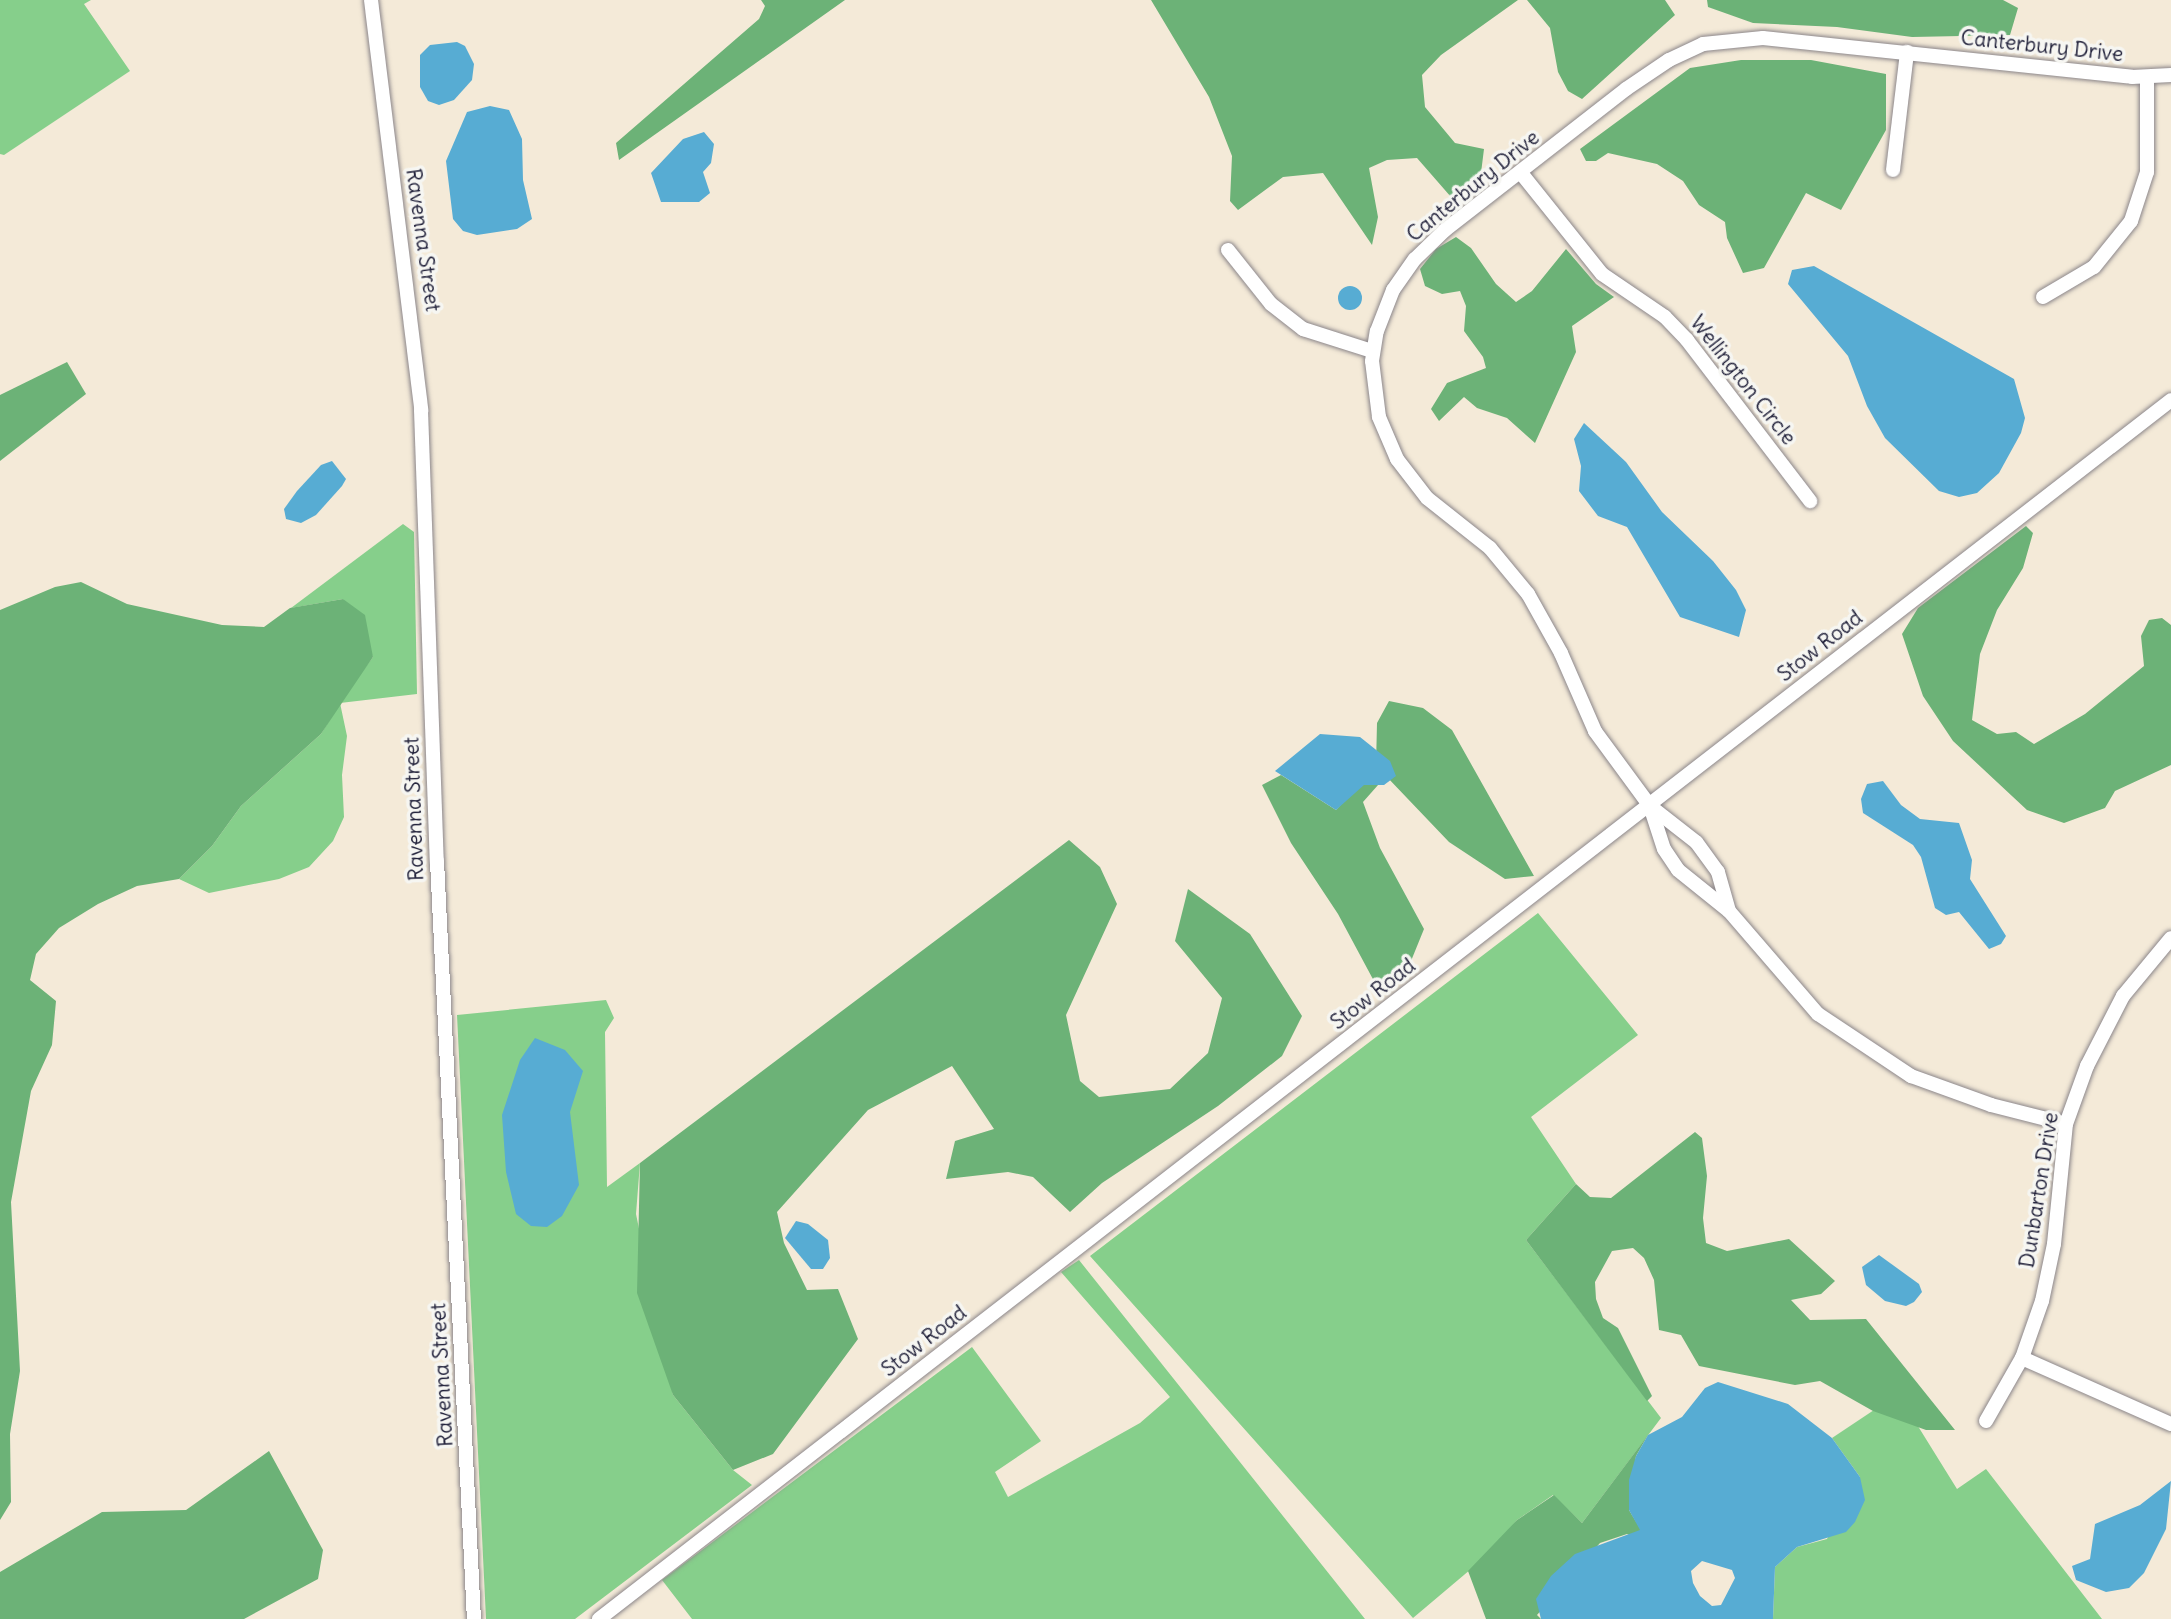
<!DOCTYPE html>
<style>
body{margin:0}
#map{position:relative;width:2171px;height:1619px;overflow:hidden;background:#f4ead8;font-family:Delius,sans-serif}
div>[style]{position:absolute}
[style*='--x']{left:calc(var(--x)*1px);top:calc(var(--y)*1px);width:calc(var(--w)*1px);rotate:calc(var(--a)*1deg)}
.green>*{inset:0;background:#86cf8b}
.forest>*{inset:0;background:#6cb277}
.water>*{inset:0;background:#57acd3}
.round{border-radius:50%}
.roads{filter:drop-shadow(0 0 2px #8b868a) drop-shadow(0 0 2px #8b868a)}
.minor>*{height:14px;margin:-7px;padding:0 7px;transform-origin:7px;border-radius:7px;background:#fff}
span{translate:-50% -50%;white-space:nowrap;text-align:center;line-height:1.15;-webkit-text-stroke:7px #f6f6f2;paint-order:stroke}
.street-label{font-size:21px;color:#22223b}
</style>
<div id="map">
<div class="green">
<i style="clip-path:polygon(0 0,91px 0,84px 4px,130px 71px,4px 155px,0 154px)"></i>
<i style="clip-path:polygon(403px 524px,414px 532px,417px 694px,340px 703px,347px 736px,342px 775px,344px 817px,333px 841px,309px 867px,279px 879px,209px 893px,179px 879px,212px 846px,241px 806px,321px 734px,347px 692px,373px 657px,343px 599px,291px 608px)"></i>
<i style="clip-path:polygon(1538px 913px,1638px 1035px,1531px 1117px,1576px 1184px,1526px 1240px,1661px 1418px,1582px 1523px,1553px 1495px,1517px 1520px,1490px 1553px,1413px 1618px,1090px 1256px)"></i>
<i style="clip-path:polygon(606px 1000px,614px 1018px,605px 1032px,607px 1187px,640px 1163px,636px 1214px,673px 1395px,733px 1470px,752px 1485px,575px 1619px,486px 1619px,457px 1015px)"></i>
<i style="clip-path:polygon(1079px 1260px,1365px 1619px,692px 1619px,662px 1580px,972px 1347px,1041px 1441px,995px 1472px,1008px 1497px,1140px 1423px,1170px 1397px,1061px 1272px)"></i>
<i style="clip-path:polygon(1898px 1394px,1957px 1489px,1986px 1469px,2102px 1619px,1773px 1619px,1775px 1567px,1797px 1547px,1827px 1539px,1860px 1477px,1832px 1438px)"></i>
</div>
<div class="forest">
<i style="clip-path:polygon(761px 0,845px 0,619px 160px,616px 143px,759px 19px,765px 6px)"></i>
<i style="clip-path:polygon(1151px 0,1518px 0,1441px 55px,1422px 75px,1425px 107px,1455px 143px,1484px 149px,1480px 181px,1451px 197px,1417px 158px,1387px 160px,1369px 168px,1378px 217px,1372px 245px,1323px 173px,1283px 177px,1238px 210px,1230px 201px,1232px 156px,1209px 97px)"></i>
<i style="clip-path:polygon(1527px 0,1665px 0,1675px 15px,1582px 99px,1568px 91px,1558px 72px,1550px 28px)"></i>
<i style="clip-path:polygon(1707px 0,2003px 0,2018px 8px,2010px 35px,1912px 37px,1837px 27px,1753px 23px,1708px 7px)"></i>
<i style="clip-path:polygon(1741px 60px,1811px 60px,1886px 74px,1886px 130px,1841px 210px,1806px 193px,1764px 268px,1743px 273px,1727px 238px,1725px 222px,1699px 205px,1683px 181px,1657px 164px,1608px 153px,1596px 161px,1586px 161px,1580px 149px,1690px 68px)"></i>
<i style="clip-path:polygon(1456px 237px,1471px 248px,1496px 284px,1516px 302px,1532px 291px,1566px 249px,1596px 284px,1614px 297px,1572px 326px,1576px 352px,1535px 443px,1507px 418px,1477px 408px,1464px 397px,1439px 421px,1431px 409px,1447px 383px,1486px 368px,1483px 357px,1464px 331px,1466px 306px,1460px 291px,1442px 294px,1425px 286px,1420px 269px,1436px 249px)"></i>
<i style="clip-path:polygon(67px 362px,86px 394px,0 461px,0 395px)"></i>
<i style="clip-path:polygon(2026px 526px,2033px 533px,2023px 568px,1997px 610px,1980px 654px,1972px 720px,1997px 734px,2016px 732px,2034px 744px,2085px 714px,2144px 666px,2141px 636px,2149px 620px,2162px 618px,2171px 625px,2171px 765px,2115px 791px,2105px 808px,2064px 823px,2027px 810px,1953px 741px,1923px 696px,1902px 634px,1918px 608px)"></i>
<i style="clip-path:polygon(81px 582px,127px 604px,222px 625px,264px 627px,290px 608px,343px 599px,365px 615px,373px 657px,321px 734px,241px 806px,212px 846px,179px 879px,137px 886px,98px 904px,59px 928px,36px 954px,30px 980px,56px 1001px,52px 1045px,31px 1091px,11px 1202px,20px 1371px,10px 1434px,11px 1502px,0 1520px,0 610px,55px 587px)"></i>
<i style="clip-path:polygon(1389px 701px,1423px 708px,1452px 730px,1534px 876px,1505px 879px,1449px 842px,1386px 776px,1363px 802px,1380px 848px,1424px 929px,1411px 961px,1397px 976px,1375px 983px,1338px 914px,1291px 843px,1262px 785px,1281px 775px,1336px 810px,1376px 766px,1377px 723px)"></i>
<i style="clip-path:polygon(1069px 840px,1100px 867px,1117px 904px,1066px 1015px,1080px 1081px,1099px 1097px,1170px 1089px,1208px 1053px,1222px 998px,1175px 941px,1188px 889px,1250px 934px,1302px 1016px,1282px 1056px,1218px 1106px,1102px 1183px,1070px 1212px,1033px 1177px,1008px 1172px,946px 1179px,955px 1141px,994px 1129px,952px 1066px,868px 1110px,777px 1212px,784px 1243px,807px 1290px,838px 1289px,858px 1339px,773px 1454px,733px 1470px,673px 1395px,637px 1293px,640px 1163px)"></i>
<i style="clip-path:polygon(1695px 1132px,1702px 1138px,1707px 1176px,1703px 1218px,1706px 1243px,1727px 1251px,1789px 1239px,1835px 1281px,1821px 1294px,1791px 1300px,1810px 1320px,1866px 1319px,1955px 1430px,1926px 1430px,1873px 1411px,1820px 1381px,1795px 1385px,1699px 1366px,1681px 1335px,1659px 1330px,1654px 1280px,1644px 1258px,1633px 1248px,1612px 1251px,1595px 1282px,1596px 1299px,1603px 1318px,1618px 1328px,1652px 1396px,1647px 1401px,1526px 1240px,1576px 1184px,1590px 1197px,1611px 1198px)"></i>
<i style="clip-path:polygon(1648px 1435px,1636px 1456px,1629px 1510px,1641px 1530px,1634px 1537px,1627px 1534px,1600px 1543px,1537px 1615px,1541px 1619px,1486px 1619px,1468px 1571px,1517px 1520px,1554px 1495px,1582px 1523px)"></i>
<i style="clip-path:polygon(269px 1451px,323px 1550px,318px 1579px,244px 1619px,0 1619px,0 1572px,102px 1512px,186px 1510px)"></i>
</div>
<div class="water">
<i style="clip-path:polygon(457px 42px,465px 46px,474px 64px,472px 80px,454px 100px,439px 105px,428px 101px,420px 87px,420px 55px,430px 45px)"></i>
<i style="clip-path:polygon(490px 106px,509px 110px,522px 139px,523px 180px,532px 219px,517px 229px,477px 235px,463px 231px,453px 219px,446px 161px,467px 112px)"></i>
<i style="clip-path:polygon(704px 132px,714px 144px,711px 163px,703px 172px,710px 193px,699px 202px,661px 202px,651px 173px,683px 139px)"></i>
<i style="clip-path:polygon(1814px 266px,2014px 379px,2025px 418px,2021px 433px,1999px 473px,1977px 493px,1959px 497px,1939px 491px,1885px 438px,1867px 406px,1848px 356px,1788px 284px,1792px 270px)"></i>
<i class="round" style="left:1338px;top:286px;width:24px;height:24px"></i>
<i style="clip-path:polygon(1584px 423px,1626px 462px,1662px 512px,1713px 561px,1736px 590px,1746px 610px,1739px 637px,1680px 617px,1627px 527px,1598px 516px,1579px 491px,1581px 466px,1574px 439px)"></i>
<i style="clip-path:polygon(332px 461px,346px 479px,342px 486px,316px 515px,301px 523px,286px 519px,284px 509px,297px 491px,321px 465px)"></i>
<i style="clip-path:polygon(1320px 734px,1360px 737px,1390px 761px,1396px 776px,1384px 785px,1364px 785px,1336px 810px,1275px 771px)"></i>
<i style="clip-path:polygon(1883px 781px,1901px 805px,1920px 819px,1959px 823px,1972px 860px,1970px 879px,2006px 936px,2001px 944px,1989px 949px,1959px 912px,1946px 915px,1935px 908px,1921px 857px,1913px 845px,1863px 813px,1861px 799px,1867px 784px)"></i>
<i style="clip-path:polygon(535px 1038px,565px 1050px,583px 1071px,570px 1112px,579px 1185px,562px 1216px,547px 1227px,531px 1226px,516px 1214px,506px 1172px,502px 1115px,520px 1060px)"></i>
<i style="clip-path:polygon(796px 1221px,808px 1224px,828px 1240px,830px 1258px,823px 1269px,811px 1269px,785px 1238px)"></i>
<i style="clip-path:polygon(1879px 1255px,1919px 1284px,1922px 1292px,1914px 1302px,1906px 1306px,1885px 1301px,1866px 1285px,1862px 1267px)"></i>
<i style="clip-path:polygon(evenodd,1718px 1382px,1788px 1404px,1832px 1438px,1860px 1477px,1865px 1500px,1855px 1522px,1846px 1532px,1797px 1547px,1775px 1567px,1773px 1619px,1541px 1619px,1536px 1599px,1551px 1576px,1575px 1554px,1640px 1530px,1629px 1510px,1629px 1480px,1636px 1456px,1648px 1435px,1682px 1417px,1705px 1388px,1718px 1382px,1702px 1561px,1732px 1570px,1735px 1578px,1721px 1605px,1712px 1606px,1700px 1596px,1693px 1583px,1691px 1571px,1702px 1561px)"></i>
<i style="clip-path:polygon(2171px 1481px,2166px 1529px,2144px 1573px,2129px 1588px,2106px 1592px,2076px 1580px,2072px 1566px,2090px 1559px,2095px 1524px,2140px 1505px)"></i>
</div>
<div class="roads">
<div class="minor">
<i style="--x:371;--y:0;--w:413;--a:83"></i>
<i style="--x:421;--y:410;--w:451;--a:88"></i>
<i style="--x:437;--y:861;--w:759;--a:87.21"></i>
<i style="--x:1893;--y:170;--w:119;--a:-83.2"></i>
<i style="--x:1521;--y:173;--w:129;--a:51.3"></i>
<i style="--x:1602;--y:274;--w:76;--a:34.3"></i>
<i style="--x:1665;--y:317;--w:32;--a:46"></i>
<i style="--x:1687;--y:340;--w:203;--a:52.6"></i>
<i style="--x:1228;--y:250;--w:69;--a:51.5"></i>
<i style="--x:1271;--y:304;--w:41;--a:38"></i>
<i style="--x:1303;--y:329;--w:72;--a:17.7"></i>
<i style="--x:2043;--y:297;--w:59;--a:-30.5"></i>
<i style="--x:2094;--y:267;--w:59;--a:-51.2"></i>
<i style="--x:2131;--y:221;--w:52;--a:-71.9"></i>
<i style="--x:2147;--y:172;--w:94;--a:-90"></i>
<i style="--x:1650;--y:806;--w:45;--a:72"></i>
<i style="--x:1664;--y:849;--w:25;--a:56"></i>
<i style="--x:1678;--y:870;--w:65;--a:38.8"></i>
<i style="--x:1729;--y:911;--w:136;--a:49.2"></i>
<i style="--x:1818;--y:1014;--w:112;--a:33.7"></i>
<i style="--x:1911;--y:1076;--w:85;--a:19.9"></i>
<i style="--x:1991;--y:1105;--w:77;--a:14.2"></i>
<i style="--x:1729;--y:911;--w:41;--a:-105.8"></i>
<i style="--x:1718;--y:872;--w:37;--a:-126"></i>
<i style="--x:1696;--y:842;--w:58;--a:-142"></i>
<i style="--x:1650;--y:806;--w:93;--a:-126.3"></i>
<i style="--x:1595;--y:731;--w:85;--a:-113.6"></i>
<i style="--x:1561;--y:653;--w:68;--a:-119.2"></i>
<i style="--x:1528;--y:594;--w:60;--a:-129.6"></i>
<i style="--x:1490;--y:548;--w:80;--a:-141.6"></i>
<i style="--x:1427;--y:498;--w:49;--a:-127.6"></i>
<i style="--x:1397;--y:459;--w:46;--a:-113.2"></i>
<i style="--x:1379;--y:417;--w:56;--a:-97.1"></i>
<i style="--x:1372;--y:361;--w:30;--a:-81"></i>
<i style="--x:1377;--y:331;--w:44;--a:-68.7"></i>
<i style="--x:1393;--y:290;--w:38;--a:-55"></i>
<i style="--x:1415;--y:259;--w:42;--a:-44"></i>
<i style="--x:1445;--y:230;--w:229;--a:-37.9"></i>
<i style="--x:1626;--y:89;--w:52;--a:-34"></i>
<i style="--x:1669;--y:60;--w:38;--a:-25"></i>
<i style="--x:1703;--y:44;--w:60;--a:-5.7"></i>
<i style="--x:1763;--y:38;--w:371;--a:6"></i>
<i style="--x:2132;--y:77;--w:39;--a:-3"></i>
<i style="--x:2022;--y:1358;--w:163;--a:23.9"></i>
<i style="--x:1986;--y:1421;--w:73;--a:-60.3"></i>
<i style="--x:2022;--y:1358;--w:60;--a:-70.7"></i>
<i style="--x:2042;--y:1301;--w:58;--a:-78.1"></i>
<i style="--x:2054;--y:1244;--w:121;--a:-84.3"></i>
<i style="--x:2066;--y:1124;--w:62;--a:-70.1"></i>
<i style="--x:2087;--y:1066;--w:79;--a:-62.8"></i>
<i style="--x:2123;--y:996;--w:75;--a:-50.4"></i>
<i style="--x:599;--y:1619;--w:1989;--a:-37.79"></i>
</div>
</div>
<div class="street-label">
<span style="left:2042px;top:46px;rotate:6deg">Canterbury Drive</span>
<span style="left:1473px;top:186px;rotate:-39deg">Canterbury Drive</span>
<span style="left:423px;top:240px;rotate:82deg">Ravenna Street</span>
<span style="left:1743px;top:380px;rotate:52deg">Wellington Circle</span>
<span style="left:1820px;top:646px;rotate:-38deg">Stow Road</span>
<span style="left:414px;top:809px;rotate:-92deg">Ravenna Street</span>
<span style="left:1373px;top:994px;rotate:-38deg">Stow Road</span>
<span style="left:2039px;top:1190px;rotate:-81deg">Dunbarton Drive</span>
<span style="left:924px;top:1341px;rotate:-38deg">Stow Road</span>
<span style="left:442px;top:1375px;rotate:-93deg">Ravenna Street</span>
</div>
</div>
